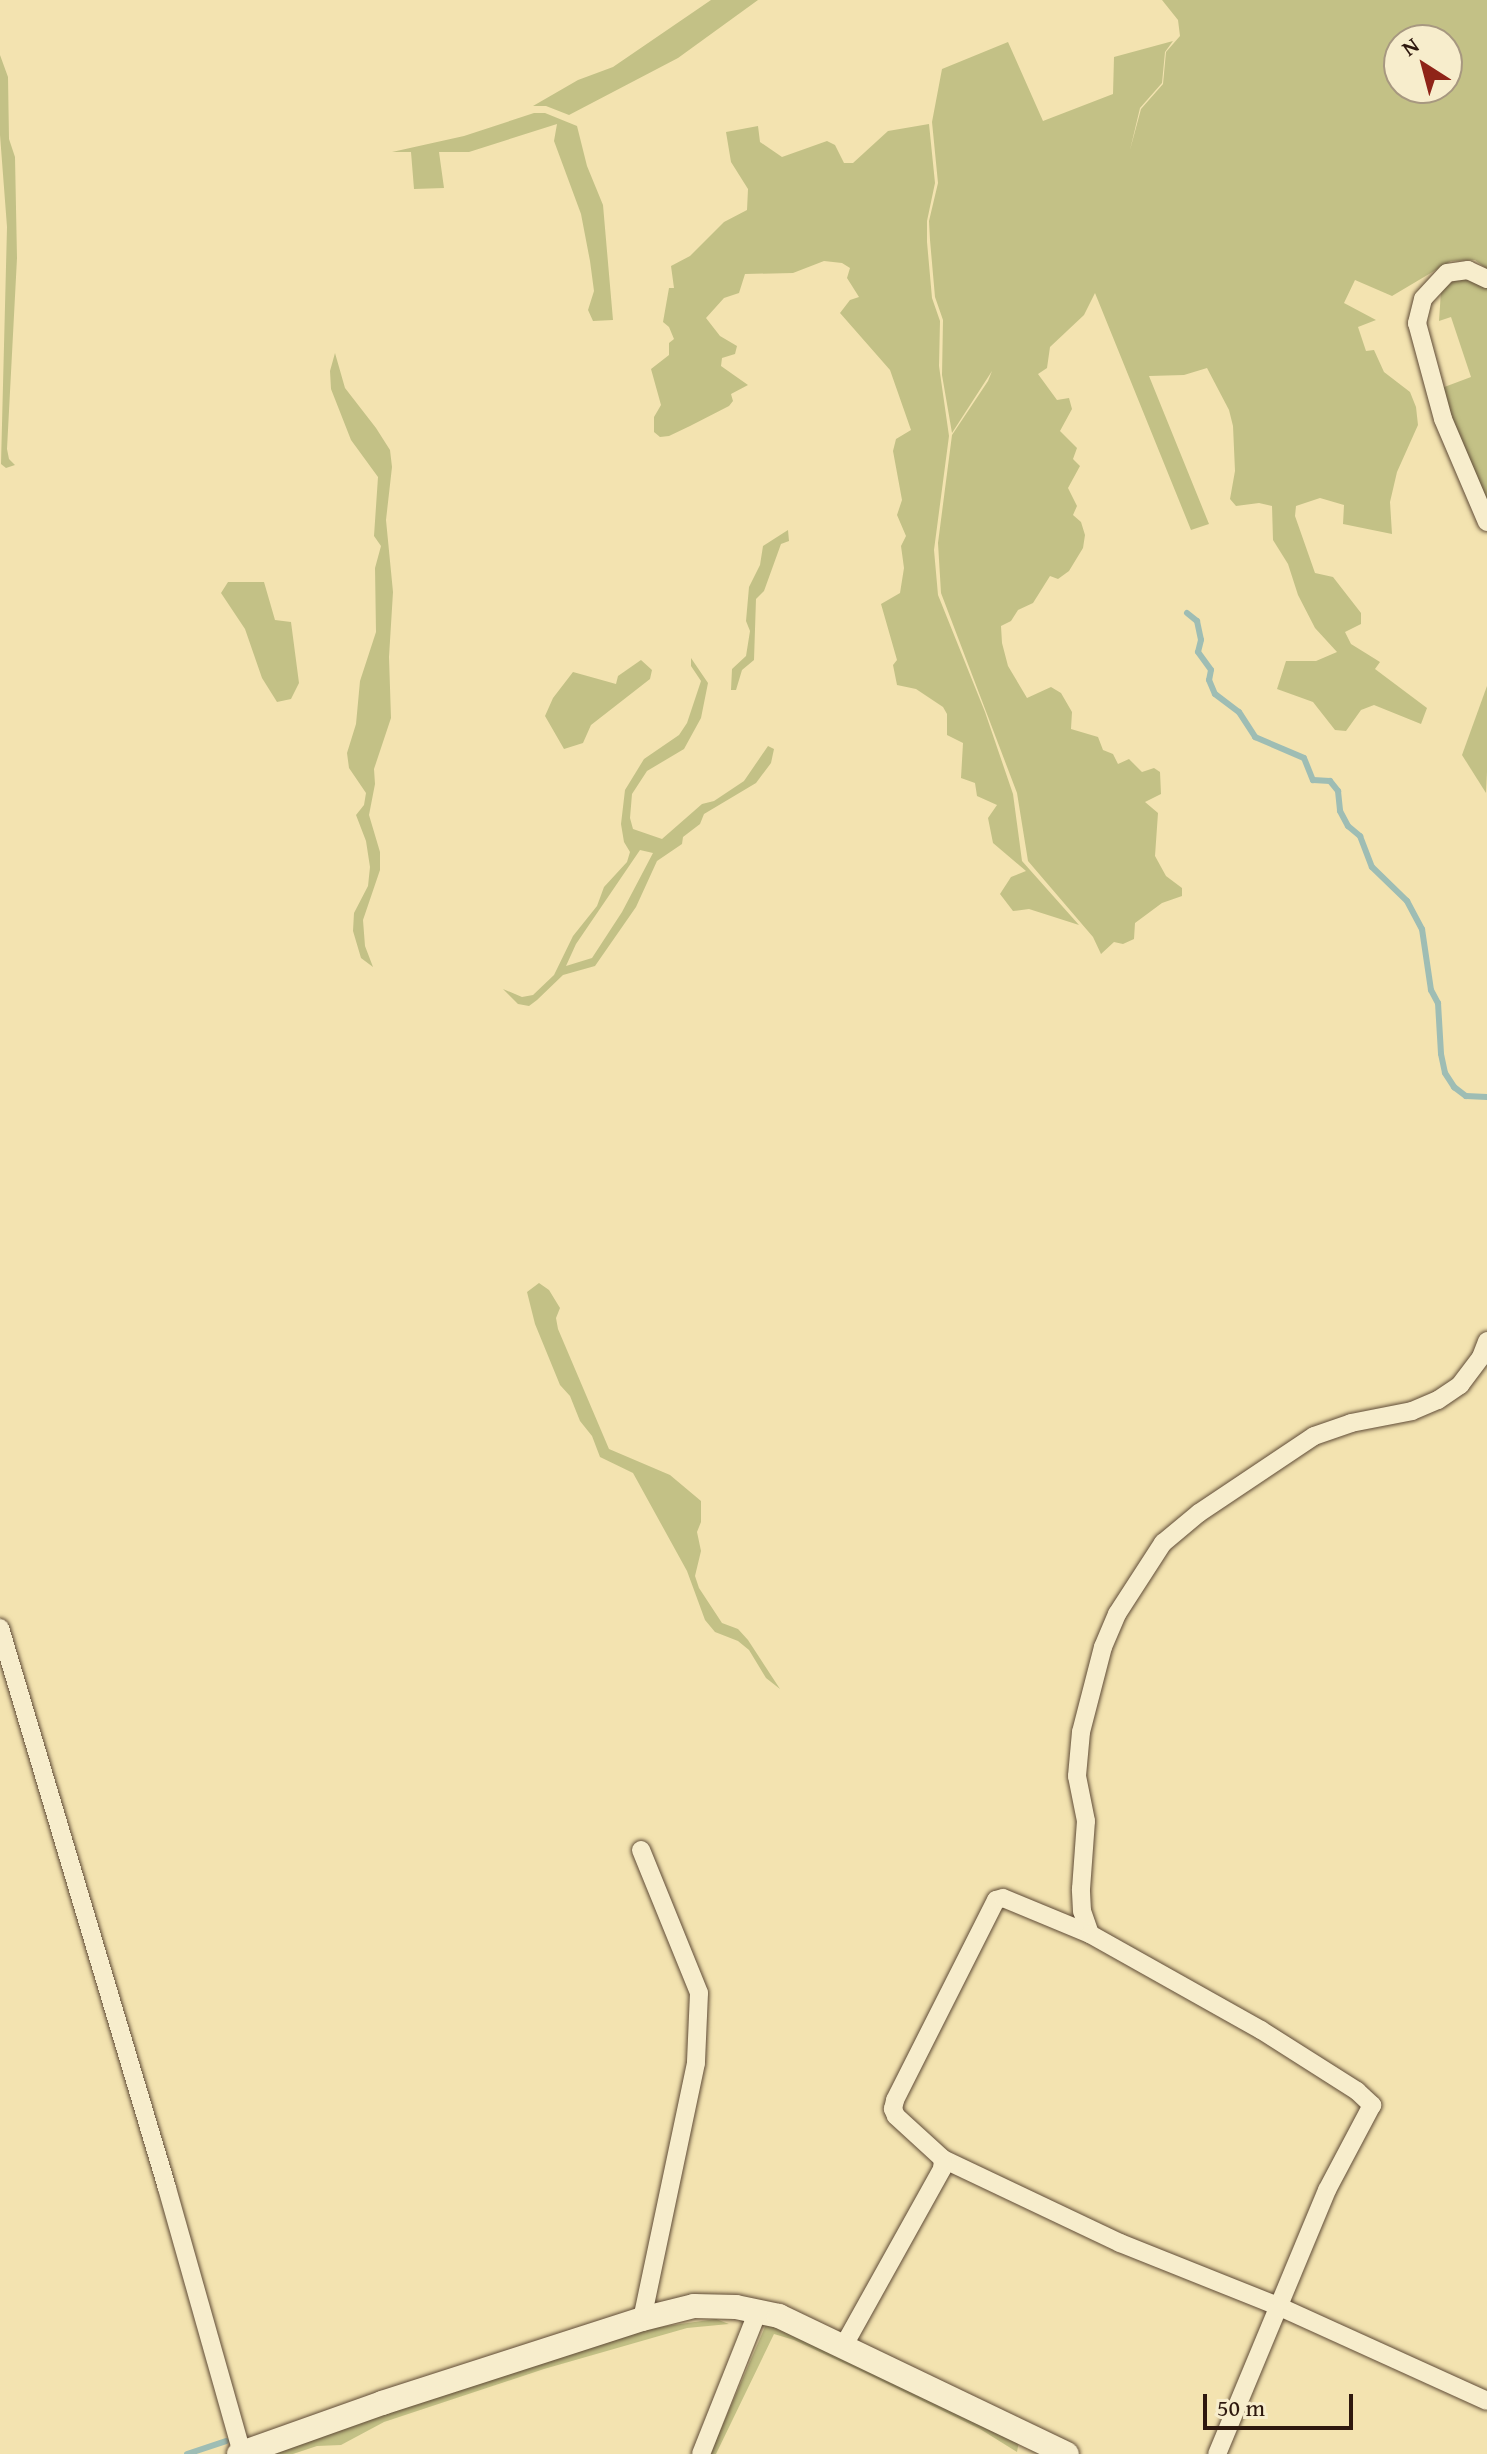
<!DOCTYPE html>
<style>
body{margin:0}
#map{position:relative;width:1487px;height:2454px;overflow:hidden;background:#f3e3b0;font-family:"Gentium Book Plus",serif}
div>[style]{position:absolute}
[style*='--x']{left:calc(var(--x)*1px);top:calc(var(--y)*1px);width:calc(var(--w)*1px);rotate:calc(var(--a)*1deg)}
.green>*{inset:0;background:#c3c186}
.stream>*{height:6px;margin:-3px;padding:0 3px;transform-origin:3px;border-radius:3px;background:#9ebdb4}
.roads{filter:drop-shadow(0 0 2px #5f4b36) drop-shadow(0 0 2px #5f4b36)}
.minor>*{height:18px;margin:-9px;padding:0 9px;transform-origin:9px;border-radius:9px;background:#f7edcc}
.secondary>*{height:24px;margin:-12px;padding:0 12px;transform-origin:12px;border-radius:12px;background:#f7edcc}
span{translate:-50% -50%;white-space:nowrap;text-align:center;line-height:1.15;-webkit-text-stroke:6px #f7edcc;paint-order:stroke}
.north{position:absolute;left:1383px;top:24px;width:80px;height:80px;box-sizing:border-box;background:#f7edcc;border:2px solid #a79880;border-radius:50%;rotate:324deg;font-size:22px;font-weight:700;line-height:32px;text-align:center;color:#2e180e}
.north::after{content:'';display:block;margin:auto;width:28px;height:36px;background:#8f2418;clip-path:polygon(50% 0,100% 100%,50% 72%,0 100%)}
.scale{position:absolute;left:1203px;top:2394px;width:150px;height:36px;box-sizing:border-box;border:4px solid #2e180e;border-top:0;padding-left:10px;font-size:24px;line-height:28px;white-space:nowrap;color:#2e180e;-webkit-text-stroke:6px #f7edcc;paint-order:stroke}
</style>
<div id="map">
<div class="green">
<i style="clip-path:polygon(711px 0,758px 0,678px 58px,569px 115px,546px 106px,533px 106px,578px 80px,613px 67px)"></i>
<i style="clip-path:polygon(evenodd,1162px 0,1487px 0,1487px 269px,1475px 260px,1451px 261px,1392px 296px,1355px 280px,1344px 303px,1376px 320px,1358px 327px,1366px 351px,1374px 350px,1384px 372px,1410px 392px,1416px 407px,1418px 425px,1397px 472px,1390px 502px,1392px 534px,1343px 524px,1344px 505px,1320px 498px,1296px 506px,1295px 516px,1315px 573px,1333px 577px,1361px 613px,1361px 624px,1345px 632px,1351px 644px,1380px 662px,1375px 669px,1427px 708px,1421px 724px,1374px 705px,1361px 710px,1346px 731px,1335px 730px,1313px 702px,1277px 689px,1286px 661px,1316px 661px,1337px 652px,1315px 628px,1298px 595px,1288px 564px,1273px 540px,1272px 506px,1259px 503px,1236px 506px,1230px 499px,1235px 471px,1233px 426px,1229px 410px,1207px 368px,1184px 375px,1149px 376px,1209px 524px,1191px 530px,1095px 293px,1084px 315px,1050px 347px,1047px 368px,1038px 374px,1057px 400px,1069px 398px,1072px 409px,1060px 431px,1077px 448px,1073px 459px,1080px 466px,1068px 488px,1077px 506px,1073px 515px,1081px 522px,1085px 535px,1083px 548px,1069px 571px,1058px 579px,1050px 576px,1033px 603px,1018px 610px,1011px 621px,1001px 626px,1002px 643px,1008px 666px,1027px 698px,1051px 687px,1061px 693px,1072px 712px,1071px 729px,1098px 737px,1103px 750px,1113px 754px,1118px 764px,1129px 759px,1142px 772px,1154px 768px,1160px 772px,1161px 794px,1145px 802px,1158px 813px,1155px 856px,1166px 876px,1182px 888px,1182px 896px,1162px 903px,1135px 923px,1134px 939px,1123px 944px,1114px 942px,1101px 954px,1093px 937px,1028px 861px,1017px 793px,941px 593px,938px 543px,952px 435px,988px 381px,992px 371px,952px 433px,942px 375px,943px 320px,935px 297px,930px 240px,929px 221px,938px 183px,932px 122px,942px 69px,1008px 42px,1043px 121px,1113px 94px,1114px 57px,1173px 41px,1165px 52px,1162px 83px,1140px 108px,1130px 150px,1141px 109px,1163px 84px,1166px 52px,1180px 36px,1178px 20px,1162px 0,1447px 40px,1447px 88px,1399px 88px,1399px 40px,1447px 40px)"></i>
<i style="clip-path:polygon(0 55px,8px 77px,9px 139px,15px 157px,17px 258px,7px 449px,9px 459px,15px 465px,6px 468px,1px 464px,7px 227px,0 135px)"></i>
<i style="clip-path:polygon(534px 113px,545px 113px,577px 126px,587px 166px,603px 205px,613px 320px,593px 321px,588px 310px,594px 291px,590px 261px,581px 214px,554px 141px,557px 124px,469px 152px,439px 152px,444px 188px,414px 189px,411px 152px,392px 152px,464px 136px)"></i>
<i style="clip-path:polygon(929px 124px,935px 183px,927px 221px,927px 242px,932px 298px,940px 321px,939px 366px,949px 436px,934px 550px,938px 595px,985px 712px,1013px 794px,1022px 861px,1079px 925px,1029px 909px,1013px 911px,1000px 894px,1011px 877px,1026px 871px,993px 843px,988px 818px,997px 805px,977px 796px,975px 783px,961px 778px,963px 743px,947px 735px,947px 714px,943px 707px,916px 689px,897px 685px,893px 665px,897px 660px,881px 604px,900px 593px,904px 568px,901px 546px,906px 536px,897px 515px,902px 500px,893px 451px,896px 439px,911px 430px,890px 370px,840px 313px,850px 300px,859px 297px,847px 278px,850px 268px,842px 263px,824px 261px,793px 273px,745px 274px,739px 293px,724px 298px,706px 318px,720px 336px,737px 346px,735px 354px,722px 358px,721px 366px,748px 385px,731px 394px,733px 401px,729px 406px,690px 426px,669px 436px,660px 437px,654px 432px,654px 417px,661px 405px,651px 369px,669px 355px,669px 343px,674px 339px,669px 327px,663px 322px,669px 288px,674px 288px,671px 266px,690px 256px,724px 222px,747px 210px,748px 189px,731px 162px,726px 132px,758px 126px,760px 142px,782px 157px,827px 141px,835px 145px,844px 163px,853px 163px,888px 131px)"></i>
<i style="clip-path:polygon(1459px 277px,1487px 285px,1487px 509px,1439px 389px,1471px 377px,1451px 317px,1439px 321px,1441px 291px)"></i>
<i style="clip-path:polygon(335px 353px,345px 388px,376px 428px,390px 450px,392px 467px,386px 520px,393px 592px,389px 657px,391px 718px,374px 769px,375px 784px,369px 815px,380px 852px,380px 870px,363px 920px,365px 946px,373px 967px,361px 958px,353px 931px,354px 913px,368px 886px,370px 867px,366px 841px,356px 815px,364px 805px,366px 793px,349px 768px,347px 753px,356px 724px,360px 681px,376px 632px,375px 568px,381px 546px,374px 536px,378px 477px,351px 440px,331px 389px,330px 371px)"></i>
<i style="clip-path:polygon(788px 530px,789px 541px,781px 544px,764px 591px,756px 599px,754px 660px,742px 670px,736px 690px,731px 690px,732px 669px,746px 656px,750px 631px,746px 621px,749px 587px,760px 565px,763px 546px)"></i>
<i style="clip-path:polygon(228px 582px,264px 582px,275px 620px,291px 622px,299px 683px,291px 699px,277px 702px,262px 678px,245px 629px,221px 593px)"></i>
<i style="clip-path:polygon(evenodd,691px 658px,708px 683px,701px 718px,684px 749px,647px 771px,632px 794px,630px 818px,633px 829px,662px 839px,702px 804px,714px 801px,744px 781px,768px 746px,774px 749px,771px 763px,756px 783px,704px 814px,700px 824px,683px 837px,682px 844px,657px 861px,636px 907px,595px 966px,563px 975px,537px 1000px,529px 1006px,518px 1004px,503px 989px,522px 997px,533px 995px,554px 975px,573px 936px,597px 906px,604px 887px,627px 862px,630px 852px,624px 842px,621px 824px,625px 790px,644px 759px,679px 735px,687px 723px,701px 681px,691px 666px,691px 658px,640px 850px,653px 853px,622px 912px,592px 958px,566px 966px,576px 944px,640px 850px)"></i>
<i style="clip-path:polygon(641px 660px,652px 670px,650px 679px,591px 725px,583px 743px,564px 749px,545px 716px,553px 698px,573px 672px,616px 684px,618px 676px)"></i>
<i style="clip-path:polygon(1487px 686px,1487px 772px,1486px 793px,1462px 755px)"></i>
<i style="clip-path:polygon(539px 1283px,549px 1290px,560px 1308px,556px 1318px,558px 1329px,609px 1449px,670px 1475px,701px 1501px,701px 1522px,697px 1532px,701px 1551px,695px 1576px,699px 1588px,722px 1623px,738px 1629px,748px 1640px,780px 1689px,766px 1678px,749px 1650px,738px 1641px,715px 1632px,705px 1620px,687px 1571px,633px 1473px,600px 1457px,592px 1436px,580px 1421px,570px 1396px,560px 1385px,535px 1324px,527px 1292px)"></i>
<i style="clip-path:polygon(716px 2319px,729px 2324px,687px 2328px,544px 2369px,384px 2422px,341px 2445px,317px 2446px,293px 2454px,266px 2454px,638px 2330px)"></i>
<i style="clip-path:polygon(768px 2320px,1019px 2441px,1017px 2452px,980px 2429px,861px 2371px,794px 2340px,774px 2334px,716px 2454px,710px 2454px)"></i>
</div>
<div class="stream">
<i style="--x:1187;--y:613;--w:13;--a:39"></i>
<i style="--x:1197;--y:621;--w:19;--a:78"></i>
<i style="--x:1201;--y:640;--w:12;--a:104"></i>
<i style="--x:1198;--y:652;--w:22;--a:54"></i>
<i style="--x:1211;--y:670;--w:10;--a:101"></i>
<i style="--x:1209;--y:680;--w:15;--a:67"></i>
<i style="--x:1215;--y:694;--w:30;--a:37"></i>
<i style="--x:1239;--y:712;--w:30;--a:57"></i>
<i style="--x:1255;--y:737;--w:53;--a:23.2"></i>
<i style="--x:1304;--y:758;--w:24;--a:68"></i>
<i style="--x:1313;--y:780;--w:17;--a:3"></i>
<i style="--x:1330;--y:781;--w:13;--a:51"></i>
<i style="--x:1338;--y:791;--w:20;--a:84"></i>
<i style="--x:1340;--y:811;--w:17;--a:62"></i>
<i style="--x:1348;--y:826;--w:16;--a:40"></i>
<i style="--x:1360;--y:836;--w:33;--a:69"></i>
<i style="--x:1372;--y:867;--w:49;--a:44.2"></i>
<i style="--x:1407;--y:901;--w:32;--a:62"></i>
<i style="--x:1422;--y:929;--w:62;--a:81.6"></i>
<i style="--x:1431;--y:990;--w:15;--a:62"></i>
<i style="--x:1438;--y:1003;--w:51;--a:86.6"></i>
<i style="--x:1441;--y:1054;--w:19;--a:78"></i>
<i style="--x:1445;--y:1073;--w:17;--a:57"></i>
<i style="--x:1454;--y:1087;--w:15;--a:37"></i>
<i style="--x:1466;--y:1096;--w:21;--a:3"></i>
<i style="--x:187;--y:2454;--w:41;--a:-18.4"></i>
</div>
<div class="roads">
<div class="minor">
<i style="--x:1487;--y:279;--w:21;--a:-155"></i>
<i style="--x:1468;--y:270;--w:21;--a:172"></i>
<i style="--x:1447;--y:273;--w:35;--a:133"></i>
<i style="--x:1423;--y:299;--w:25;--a:104"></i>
<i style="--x:1417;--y:323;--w:99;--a:74.8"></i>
<i style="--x:1443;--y:419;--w:112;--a:66.9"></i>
<i style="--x:0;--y:1628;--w:584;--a:73.39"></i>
<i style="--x:167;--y:2188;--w:275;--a:74.2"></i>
<i style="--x:641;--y:1850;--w:154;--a:67.9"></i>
<i style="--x:699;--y:1993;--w:70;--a:92.5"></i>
<i style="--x:696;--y:2063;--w:262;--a:101.9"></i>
<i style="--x:1090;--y:1934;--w:24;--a:-109"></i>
<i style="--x:1082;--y:1911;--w:22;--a:-93"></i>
<i style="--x:1081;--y:1889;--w:68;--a:-85.8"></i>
<i style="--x:1086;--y:1821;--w:46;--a:-101.3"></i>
<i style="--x:1077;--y:1776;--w:44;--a:-84.8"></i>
<i style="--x:1081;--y:1732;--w:88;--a:-75.5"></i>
<i style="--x:1103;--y:1647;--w:36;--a:-67"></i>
<i style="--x:1117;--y:1614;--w:85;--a:-57.1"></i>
<i style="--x:1163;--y:1543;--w:47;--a:-39.8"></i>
<i style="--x:1199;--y:1513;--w:138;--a:-33.8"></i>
<i style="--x:1314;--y:1436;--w:39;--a:-19"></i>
<i style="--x:1351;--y:1423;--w:62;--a:-11.1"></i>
<i style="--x:1412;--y:1411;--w:28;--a:-23"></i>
<i style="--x:1438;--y:1400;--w:27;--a:-34"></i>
<i style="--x:1460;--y:1385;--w:35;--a:-53"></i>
<i style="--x:1481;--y:1357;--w:17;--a:-69"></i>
<i style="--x:943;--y:2159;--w:196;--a:25.4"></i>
<i style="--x:1120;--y:2243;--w:172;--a:21.8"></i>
<i style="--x:1280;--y:2307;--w:227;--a:24.4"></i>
<i style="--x:843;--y:2347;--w:204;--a:-60.9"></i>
<i style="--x:942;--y:2169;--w:10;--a:-84"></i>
<i style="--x:943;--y:2159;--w:64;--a:-137.5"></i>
<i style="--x:896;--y:2116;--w:8;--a:-113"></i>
<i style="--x:893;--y:2109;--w:9;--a:-77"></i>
<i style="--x:895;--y:2100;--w:224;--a:-63.2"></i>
<i style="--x:996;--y:1900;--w:7;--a:-16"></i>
<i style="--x:1003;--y:1898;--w:94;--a:22.5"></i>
<i style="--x:1090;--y:1934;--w:196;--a:29.3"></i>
<i style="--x:1261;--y:2030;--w:114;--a:32.4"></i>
<i style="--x:1357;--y:2091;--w:21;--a:43"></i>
<i style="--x:1372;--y:2105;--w:96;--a:117.9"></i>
<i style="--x:1327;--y:2190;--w:286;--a:112.6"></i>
<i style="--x:701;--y:2454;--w:154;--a:-68.3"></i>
</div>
<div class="secondary">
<i style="--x:239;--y:2454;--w:152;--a:-19.6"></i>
<i style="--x:382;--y:2403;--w:273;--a:-17.9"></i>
<i style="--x:642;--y:2319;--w:54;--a:-14"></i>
<i style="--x:694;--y:2306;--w:42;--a:1.4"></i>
<i style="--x:736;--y:2307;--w:44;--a:11.8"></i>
<i style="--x:779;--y:2316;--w:319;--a:25.6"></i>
</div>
</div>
<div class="north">N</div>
<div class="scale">50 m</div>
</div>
